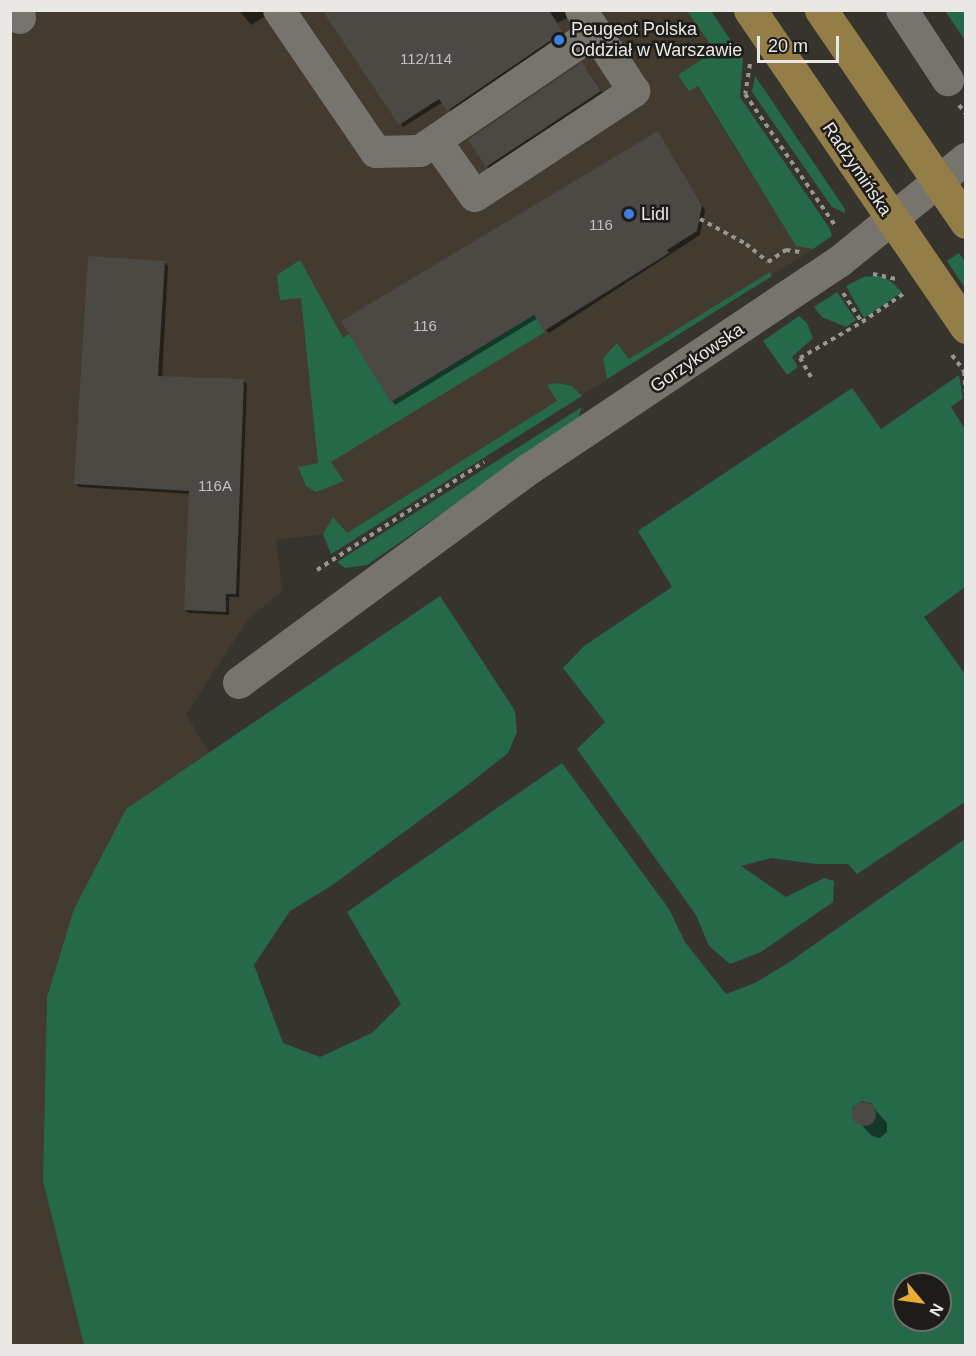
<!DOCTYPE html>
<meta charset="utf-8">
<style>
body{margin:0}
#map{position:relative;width:976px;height:1356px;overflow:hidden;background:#37342e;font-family:Arial,sans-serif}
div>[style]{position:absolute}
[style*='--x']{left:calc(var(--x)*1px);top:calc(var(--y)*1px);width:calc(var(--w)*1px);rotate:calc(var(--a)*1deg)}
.built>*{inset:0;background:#433b30}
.green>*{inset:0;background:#266949}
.shadow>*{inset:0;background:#0007}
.building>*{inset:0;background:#4c4843}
.round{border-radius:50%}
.path>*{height:4px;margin-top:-2px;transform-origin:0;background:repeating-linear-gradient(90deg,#989691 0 4.5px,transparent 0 9px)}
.minor>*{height:32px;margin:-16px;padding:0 16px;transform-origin:16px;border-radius:16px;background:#77736d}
.major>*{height:33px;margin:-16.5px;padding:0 16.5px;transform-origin:16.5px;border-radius:16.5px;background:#947e48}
.dots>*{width:16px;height:16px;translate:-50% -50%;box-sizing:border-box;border:3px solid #1d1c19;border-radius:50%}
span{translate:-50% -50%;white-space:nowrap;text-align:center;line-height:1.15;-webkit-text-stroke:5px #1d1c19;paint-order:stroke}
.number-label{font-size:15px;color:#c2c0bc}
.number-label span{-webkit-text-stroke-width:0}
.poi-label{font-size:18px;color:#eae8e4}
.left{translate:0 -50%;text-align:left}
.street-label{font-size:18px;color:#eae8e4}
.frame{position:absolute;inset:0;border:12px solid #eae8e4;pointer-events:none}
.north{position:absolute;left:892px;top:1272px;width:60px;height:60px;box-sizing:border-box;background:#1d1c19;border:2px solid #6f6e6a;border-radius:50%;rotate:119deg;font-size:16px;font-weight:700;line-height:24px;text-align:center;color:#eae8e4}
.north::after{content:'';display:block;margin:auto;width:21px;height:27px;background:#e8ac37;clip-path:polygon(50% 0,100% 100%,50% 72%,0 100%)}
.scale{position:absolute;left:757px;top:36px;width:82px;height:27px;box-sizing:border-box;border:3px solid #eae8e4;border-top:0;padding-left:8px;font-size:18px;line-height:21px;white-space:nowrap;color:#eae8e4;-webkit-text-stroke:4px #1d1c19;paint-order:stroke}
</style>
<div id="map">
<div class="built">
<i style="clip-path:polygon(10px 11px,687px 11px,715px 51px,679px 76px,697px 86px,796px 246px,813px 249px,331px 554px,322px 534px,276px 540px,282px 591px,249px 618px,186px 714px,210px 754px,126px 809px,74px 909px,47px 997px,43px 1181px,84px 1345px,11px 1345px)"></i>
</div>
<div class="green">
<i style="clip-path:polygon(687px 11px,711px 11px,743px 59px,740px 97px,830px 229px,832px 236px,813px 249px,796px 246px,698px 86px,689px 91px,678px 75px,715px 51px)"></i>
<i style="clip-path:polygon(945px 11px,965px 11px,965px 40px)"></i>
<i style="clip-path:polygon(755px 76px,845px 209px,845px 213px,832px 207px,752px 92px)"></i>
<i style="clip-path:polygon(959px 253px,965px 262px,965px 288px,947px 261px)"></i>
<i style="clip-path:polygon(300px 260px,343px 338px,349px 334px,391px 402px,508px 331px,526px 302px,545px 332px,331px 462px,344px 481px,316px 492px,306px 486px,298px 467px,318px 463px,301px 298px,280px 300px,277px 275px)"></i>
<i style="clip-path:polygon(770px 272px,772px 276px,607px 379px,603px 358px,617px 343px,629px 359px)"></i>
<i style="clip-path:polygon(879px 276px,889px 280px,902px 292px,864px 318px,846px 286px,864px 277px)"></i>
<i style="clip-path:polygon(837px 292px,856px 320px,846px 327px,822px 317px,814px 307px)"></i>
<i style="clip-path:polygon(799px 316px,807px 323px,813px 338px,792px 357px,798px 367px,787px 375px,763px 341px)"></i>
<i style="clip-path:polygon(959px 375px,963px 398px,951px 407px,965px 429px,965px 587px,924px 617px,965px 674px,965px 802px,857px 874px,848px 864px,816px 864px,771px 858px,741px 866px,786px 897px,824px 878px,834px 881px,833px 902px,761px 952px,730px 964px,709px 946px,696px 915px,577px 749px,605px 722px,563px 668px,584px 646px,672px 587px,638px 531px,852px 388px,881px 429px)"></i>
<i style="clip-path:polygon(557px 383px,572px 386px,582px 396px,331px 554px,323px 534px,333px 517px,347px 533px,557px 401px,547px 385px)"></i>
<i style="clip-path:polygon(582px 407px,577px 420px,367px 565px,345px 568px,337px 562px)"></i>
<i style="clip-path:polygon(evenodd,440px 596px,515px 711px,517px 732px,508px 753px,469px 784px,331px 886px,290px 911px,254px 965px,283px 1043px,320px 1057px,372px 1033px,401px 1004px,347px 912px,562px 763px,669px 909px,685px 942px,726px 994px,755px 983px,788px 963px,965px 839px,965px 1345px,84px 1345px,43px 1181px,47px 997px,74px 909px,126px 809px,440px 596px,862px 1101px,871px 1103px,876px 1110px,875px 1120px,867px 1126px,858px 1124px,852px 1116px,853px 1107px,862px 1101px,440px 596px,904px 1284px,940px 1284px,940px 1320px,904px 1320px,904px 1284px)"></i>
</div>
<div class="shadow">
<i style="clip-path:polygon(239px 10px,264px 10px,267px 15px,251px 25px)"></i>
<i style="clip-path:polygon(324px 10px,566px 10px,567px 18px,557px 23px,566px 36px,452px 113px,443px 102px,403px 127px)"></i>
<i style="clip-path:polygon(586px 68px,604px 95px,490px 170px,487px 167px)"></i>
<i style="clip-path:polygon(661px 136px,705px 210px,700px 235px,549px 333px,538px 318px,395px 405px,392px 401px)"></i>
<i style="clip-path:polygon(164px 262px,168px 266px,162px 378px,244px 381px,247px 384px,239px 597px,229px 597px,229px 615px,189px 613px,185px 610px,190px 494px,79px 487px,76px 484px)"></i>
<i style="clip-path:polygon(862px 1103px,871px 1105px,887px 1123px,887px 1132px,880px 1138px,872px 1136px,853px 1116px,854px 1108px)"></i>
</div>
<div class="building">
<i style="clip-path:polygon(322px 10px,549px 10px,563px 32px,447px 111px,439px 99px,399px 125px)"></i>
<i style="clip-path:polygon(582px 62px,601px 91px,486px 167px,468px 140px)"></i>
<i style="clip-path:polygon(658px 131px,702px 205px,697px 231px,667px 250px,669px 253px,544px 331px,534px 315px,391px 402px,341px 321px)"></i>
<i style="clip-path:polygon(88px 256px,165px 261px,158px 376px,244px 379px,236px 594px,226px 594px,226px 612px,184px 610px,189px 491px,74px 484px)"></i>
<i class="round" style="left:852px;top:1102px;width:24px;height:24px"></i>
</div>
<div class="path">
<i style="--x:750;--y:64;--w:30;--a:99"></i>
<i style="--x:745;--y:94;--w:161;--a:55.6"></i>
<i style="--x:959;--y:105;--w:11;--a:52"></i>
<i style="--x:700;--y:219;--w:52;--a:28.5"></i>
<i style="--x:746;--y:244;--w:28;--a:39"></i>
<i style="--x:768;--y:262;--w:22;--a:-34"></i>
<i style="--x:786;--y:250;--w:14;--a:8"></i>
<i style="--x:873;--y:274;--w:25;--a:12"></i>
<i style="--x:843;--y:293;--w:35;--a:57"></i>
<i style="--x:862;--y:322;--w:53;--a:-34.3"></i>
<i style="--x:952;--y:355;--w:20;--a:53"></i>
<i style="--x:964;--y:371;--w:21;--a:85"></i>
<i style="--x:811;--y:377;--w:22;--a:-120"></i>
<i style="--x:800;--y:358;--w:72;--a:-30.1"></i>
<i style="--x:317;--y:570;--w:199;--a:-32.9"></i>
</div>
<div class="minor">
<i style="--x:19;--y:10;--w:8;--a:83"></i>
<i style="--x:279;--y:10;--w:172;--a:55.7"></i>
<i style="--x:376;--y:152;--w:44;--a:-1.3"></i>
<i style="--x:420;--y:151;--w:212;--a:-34.2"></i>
<i style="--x:902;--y:10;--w:84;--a:56.7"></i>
<i style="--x:436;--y:141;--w:67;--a:54.7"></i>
<i style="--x:475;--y:196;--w:191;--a:-33.4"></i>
<i style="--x:634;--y:91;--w:97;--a:-123.2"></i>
<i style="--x:239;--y:683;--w:363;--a:-36.4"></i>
<i style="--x:531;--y:468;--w:371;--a:-33.8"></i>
<i style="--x:839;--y:262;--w:164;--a:-39"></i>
</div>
<div class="major">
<i style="--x:750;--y:10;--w:384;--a:55.7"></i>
<i style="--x:821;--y:10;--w:257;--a:55.6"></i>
</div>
<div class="dots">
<i style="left:559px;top:40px;background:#3f7fe0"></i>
<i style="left:629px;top:214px;background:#3f7fe0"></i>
</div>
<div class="number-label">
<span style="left:426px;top:59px">112/114</span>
<span style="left:601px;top:225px">116</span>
<span style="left:425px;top:326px">116</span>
<span style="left:215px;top:486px">116A</span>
</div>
<div class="poi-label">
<span class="left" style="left:571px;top:40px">Peugeot Polska<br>Oddział w Warszawie</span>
<span class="left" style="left:641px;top:214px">Lidl</span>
</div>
<div class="street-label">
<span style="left:857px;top:169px;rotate:56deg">Radzymińska</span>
<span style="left:697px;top:358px;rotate:-34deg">Gorzykowska</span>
</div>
<div class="frame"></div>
<div class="north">N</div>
<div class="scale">20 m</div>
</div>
